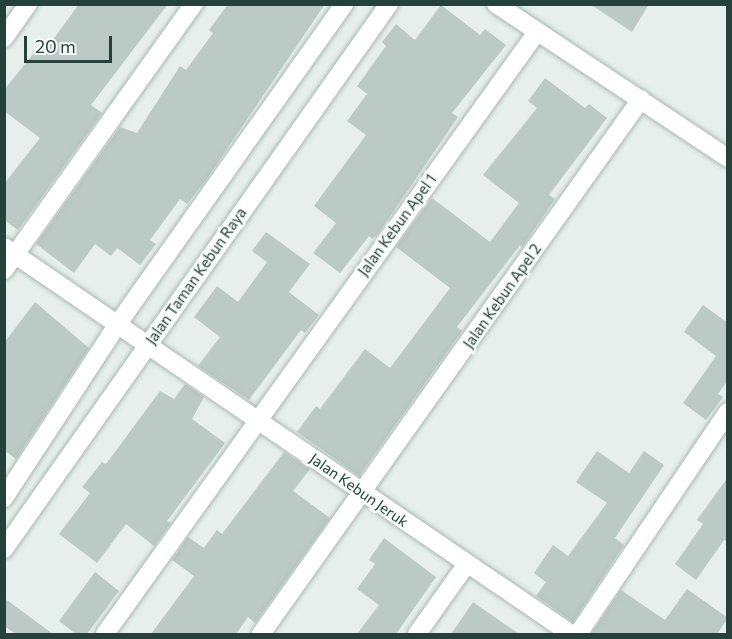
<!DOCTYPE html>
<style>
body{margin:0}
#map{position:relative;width:732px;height:639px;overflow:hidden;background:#e6efeb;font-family:Commissioner,sans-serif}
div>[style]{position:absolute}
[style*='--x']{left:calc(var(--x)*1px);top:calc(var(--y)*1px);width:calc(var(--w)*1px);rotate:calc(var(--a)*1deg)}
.building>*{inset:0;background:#bbcac4}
.roads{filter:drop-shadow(0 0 2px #a8b8b2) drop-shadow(0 0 2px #a8b8b2)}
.minor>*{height:18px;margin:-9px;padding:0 9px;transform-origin:9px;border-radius:9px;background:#fff}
span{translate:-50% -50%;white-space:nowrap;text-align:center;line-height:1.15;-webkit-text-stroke:5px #f7fbf9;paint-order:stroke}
.street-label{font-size:15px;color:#24423a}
.frame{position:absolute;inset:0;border:6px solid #24423a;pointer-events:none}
.scale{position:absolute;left:24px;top:36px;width:88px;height:27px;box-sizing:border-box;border:3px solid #24423a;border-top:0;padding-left:8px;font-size:18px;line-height:21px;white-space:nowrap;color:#24423a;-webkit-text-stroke:4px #f7fbf9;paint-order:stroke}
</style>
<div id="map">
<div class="building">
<i style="clip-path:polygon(79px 4px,168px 4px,91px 105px,102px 113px,18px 230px,4px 220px,4px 184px,40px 138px,4px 111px,4px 90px,41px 44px,47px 48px)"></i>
<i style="clip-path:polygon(228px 4px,325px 4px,206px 180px,187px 204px,180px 199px,150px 240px,156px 244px,140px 265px,117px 248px,111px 256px,95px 244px,74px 273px,36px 244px,120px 127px,137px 133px,180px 66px,186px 70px,213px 33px,209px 30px)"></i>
<i style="clip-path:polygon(590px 4px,649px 4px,632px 32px)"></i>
<i style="clip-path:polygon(441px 5px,480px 35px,485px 29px,506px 45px,452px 113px,458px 117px,378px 234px,372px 239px,369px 236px,340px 273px,313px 253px,336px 223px,314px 206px,366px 135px,347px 121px,367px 94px,357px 86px,386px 46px,382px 42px,396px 24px,415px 40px)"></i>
<i style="clip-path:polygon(545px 78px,585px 108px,589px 104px,607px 118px,549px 195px,555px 199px,522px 247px,520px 245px,457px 327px,462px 331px,359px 476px,297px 432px,316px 406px,320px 409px,365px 349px,390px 368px,450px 288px,396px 247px,432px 198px,490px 242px,519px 203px,483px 175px,537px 108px,528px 101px)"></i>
<i style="clip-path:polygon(266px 232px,310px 264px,289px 292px,319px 315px,305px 333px,301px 330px,249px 400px,198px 366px,220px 337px,194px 317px,217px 286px,238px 302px,267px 262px,252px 251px)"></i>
<i style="clip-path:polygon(35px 302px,89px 348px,16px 459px,4px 450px,4px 343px)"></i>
<i style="clip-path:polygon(703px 305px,728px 323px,728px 380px,718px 394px,723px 397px,706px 420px,683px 403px,716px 356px,684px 332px)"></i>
<i style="clip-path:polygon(185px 384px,204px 397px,192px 419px,225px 443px,167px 521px,171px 523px,154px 546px,126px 524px,97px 563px,59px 534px,90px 493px,82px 487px,102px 462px,106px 464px,160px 391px,174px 399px)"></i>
<i style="clip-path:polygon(597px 451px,629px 473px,644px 451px,664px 465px,615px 538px,624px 545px,573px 622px,536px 596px,546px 582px,534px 573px,553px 545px,568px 556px,607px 503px,576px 482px)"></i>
<i style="clip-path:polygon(284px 452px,310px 469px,293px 491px,330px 518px,255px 623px,248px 617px,236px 634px,151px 634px,194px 576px,172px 560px,188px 537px,204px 548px,217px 530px,222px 534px)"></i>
<i style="clip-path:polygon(728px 477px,728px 542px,724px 540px,696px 580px,675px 564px,703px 524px,697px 520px)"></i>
<i style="clip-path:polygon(384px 538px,436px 577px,396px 634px,357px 634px,379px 605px,357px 589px,375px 564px,369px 560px)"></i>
<i style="clip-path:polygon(95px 572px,119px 591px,87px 634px,76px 634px,59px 621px)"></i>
<i style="clip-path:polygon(687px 589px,728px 618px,717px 634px,591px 634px,621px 590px,665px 620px)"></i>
<i style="clip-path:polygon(4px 598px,53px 634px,16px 634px,4px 626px)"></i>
<i style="clip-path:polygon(473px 602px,519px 634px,451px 634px)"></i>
</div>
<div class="roads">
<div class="minor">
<i style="--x:496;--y:4;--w:278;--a:33.6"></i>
<i style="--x:4;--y:38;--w:42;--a:-54.8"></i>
<i style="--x:4;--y:247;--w:686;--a:34.32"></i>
<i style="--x:4;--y:270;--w:327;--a:-54.5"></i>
<i style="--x:4;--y:498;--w:207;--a:-56.8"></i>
<i style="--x:117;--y:325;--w:393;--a:-54.7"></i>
<i style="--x:4;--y:549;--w:667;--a:-54.76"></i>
<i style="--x:105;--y:634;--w:741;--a:-54.34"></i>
<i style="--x:261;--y:634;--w:656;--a:-54.61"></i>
<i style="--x:417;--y:634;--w:85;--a:-54.6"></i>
<i style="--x:578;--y:634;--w:268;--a:-56"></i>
</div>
</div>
<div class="street-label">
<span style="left:397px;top:225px;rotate:-54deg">Jalan Kebun Apel 1</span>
<span style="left:196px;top:276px;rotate:-55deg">Jalan Taman Kebun Raya</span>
<span style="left:502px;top:296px;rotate:-55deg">Jalan Kebun Apel 2</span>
<span style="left:359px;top:490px;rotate:35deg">Jalan Kebun Jeruk</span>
</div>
<div class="frame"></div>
<div class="scale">20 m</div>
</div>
